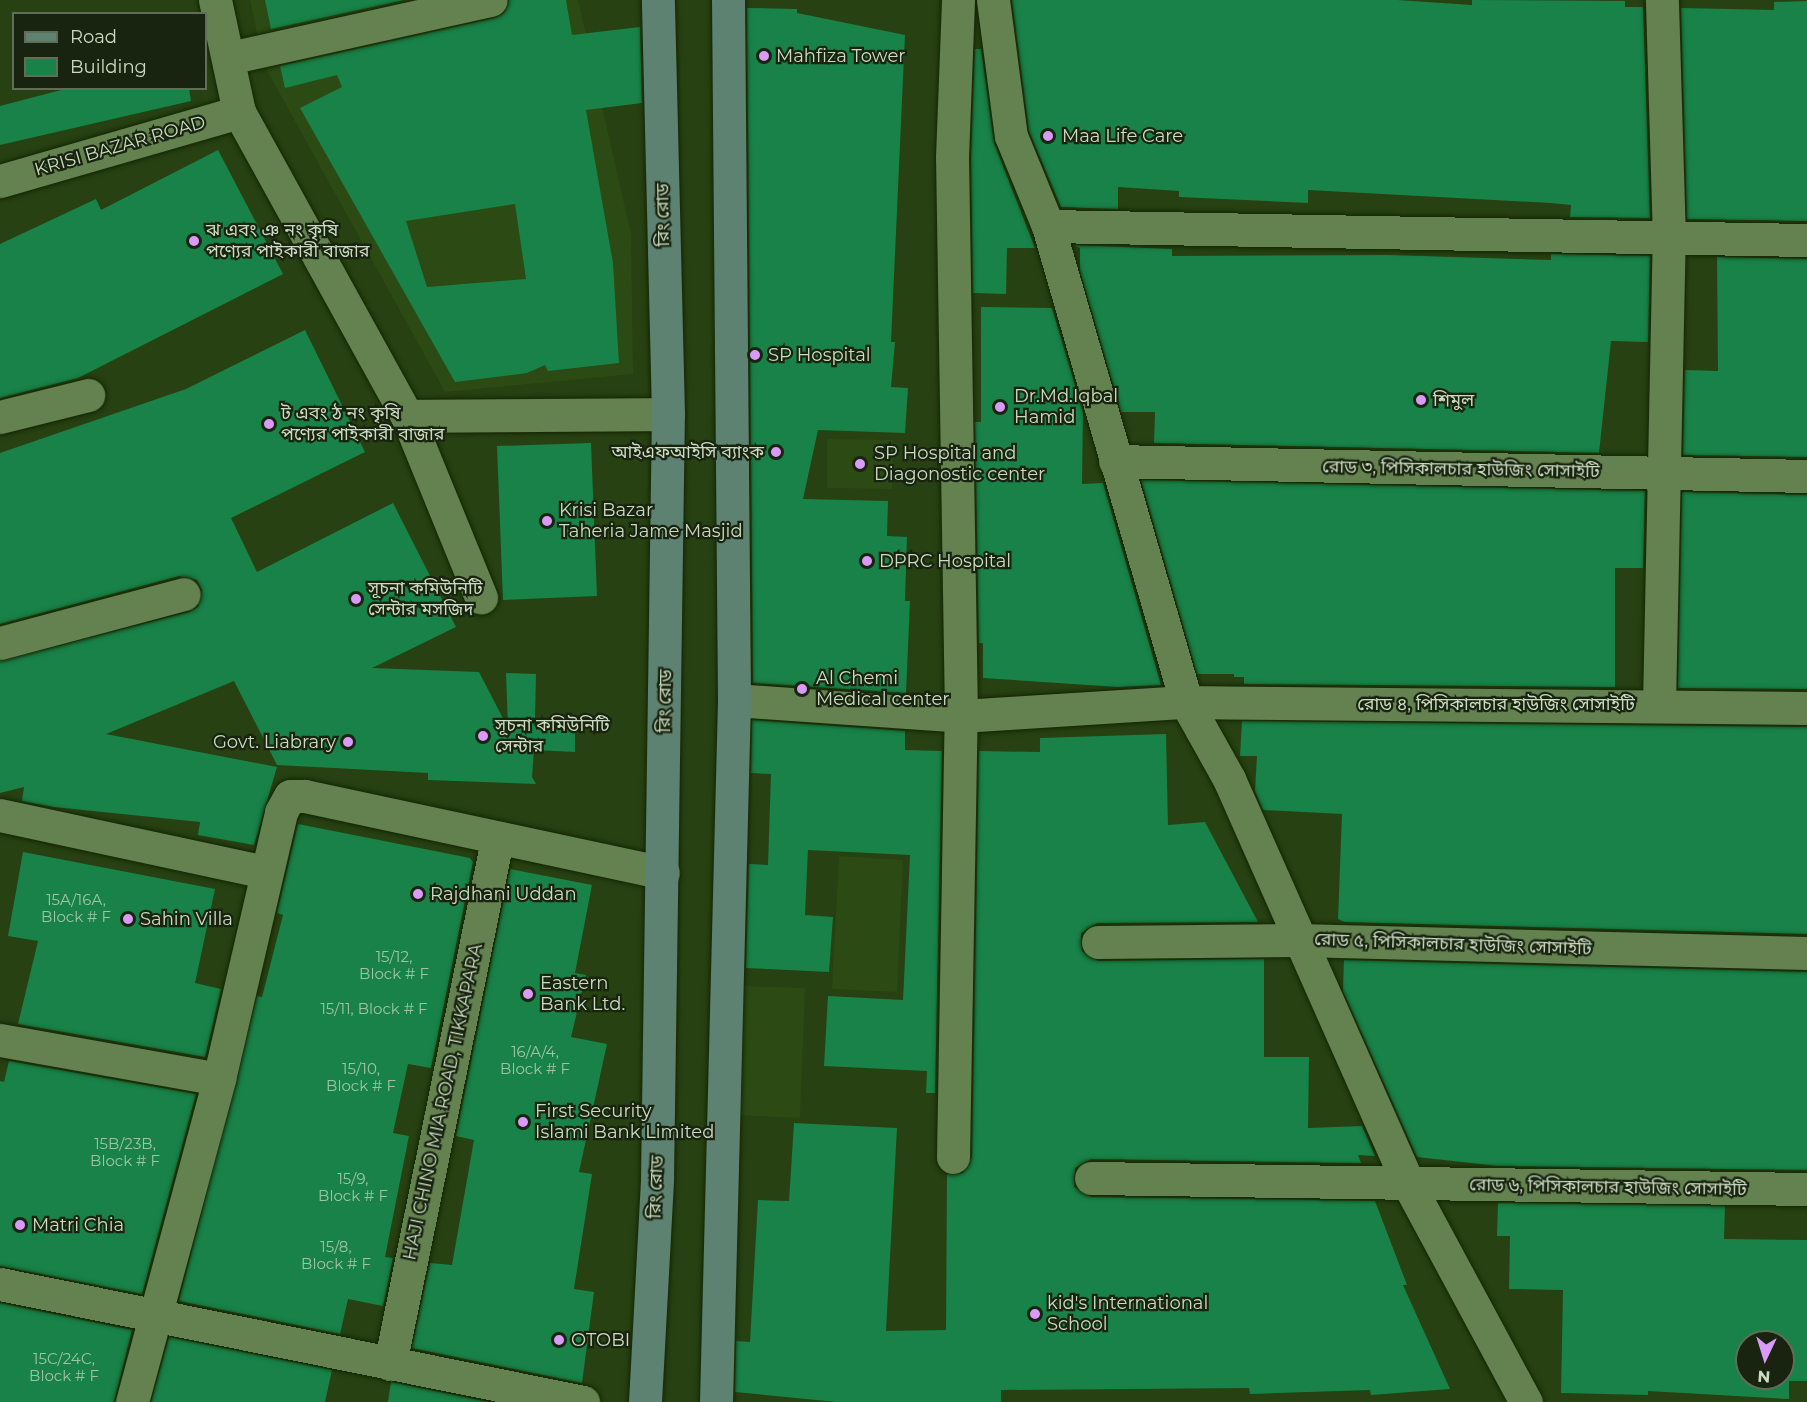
<!DOCTYPE html>
<meta charset="utf-8">
<style>
body{margin:0}
#map{position:relative;width:1807px;height:1402px;overflow:hidden;background:#274112;font-family:Montserrat,"Noto Sans Bengali",sans-serif}
div>[style]{position:absolute}
[style*='--x']{left:calc(var(--x)*1px);top:calc(var(--y)*1px);width:calc(var(--w)*1px);rotate:calc(var(--a)*1deg)}
.built>*{inset:0;background:#2c4a13}
.building>*{inset:0;background:#188248}
.roads{filter:drop-shadow(0 0 2px #132603) drop-shadow(0 0 2px #132603)}
.street>*{height:33px;margin:-16.5px;padding:0 16.5px;transform-origin:16.5px;border-radius:16.5px;background:#648150}
.secondary>*{height:33px;margin:-16.5px;padding:0 16.5px;transform-origin:16.5px;border-radius:16.5px;background:#5e8272}
.dots>*{width:16px;height:16px;translate:-50% -50%;box-sizing:border-box;border:3px solid #182410;border-radius:50%}
span{translate:-50% -50%;white-space:nowrap;text-align:center;line-height:1.15;-webkit-text-stroke:4.5px #182410;paint-order:stroke}
.number-label{font-size:15px;color:#9ec5a3}
.number-label span{-webkit-text-stroke-width:0}
.poi-label{font-size:18px;color:#cbdbc1}
.left{translate:0 -50%;text-align:left}
.right{translate:-100% -50%;text-align:right}
.street-label{font-size:18px;color:#cbdbc1}
.legend{position:absolute;left:12px;top:12px;width:195px;height:78px;box-sizing:border-box;background:#182410;border:2px solid #606d57;margin:0;padding:8px 10px;list-style:none;font-size:18px;color:#cbdbc1}
.legend li{display:flex;align-items:center;gap:12px;height:30px}
.legend b{width:30px;border:2px solid #606d57}
.north{position:absolute;left:1735px;top:1330px;width:60px;height:60px;box-sizing:border-box;background:#182410;border:2px solid #606d57;border-radius:50%;rotate:184deg;font-size:16px;font-weight:700;line-height:24px;text-align:center;color:#cbdbc1}
.north::after{content:'';display:block;margin:auto;width:21px;height:27px;background:#d89bf8;clip-path:polygon(50% 0,100% 100%,50% 72%,0 100%)}
</style>
<div id="map">
<div class="built">
<i style="clip-path:polygon(250px 0,578px 0,631px 234px,633px 374px,445px 392px,264px 65px)"></i>
<i style="clip-path:polygon(827px 439px,893px 440px,892px 489px,827px 488px)"></i>
<i style="clip-path:polygon(839px 856px,903px 860px,897px 992px,832px 989px)"></i>
<i style="clip-path:polygon(742px 986px,805px 988px,800px 1118px,736px 1115px)"></i>
</div>
<div class="building">
<i style="clip-path:polygon(265px 0,404px 0,271px 29px)"></i>
<i style="clip-path:polygon(evenodd,509px 0,566px 0,572px 35px,640px 27px,642px 103px,586px 110px,613px 263px,619px 363px,548px 371px,545px 365px,527px 373px,455px 382px,300px 108px,342px 87px,337px 75px,285px 88px,280px 66px,495px 18px,504px 13px,509px 0,515px 204px,526px 279px,427px 287px,406px 221px,515px 204px)"></i>
<i style="clip-path:polygon(1012px 0,1397px 0,1472px 5px,1472px 0,1625px 1px,1625px 7px,1643px 7px,1650px 218px,1570px 217px,1571px 205px,1551px 203px,1308px 190px,1308px 203px,1179px 197px,1179px 191px,1118px 187px,1118px 209px,1061px 207px,1029px 131px)"></i>
<i style="clip-path:polygon(1807px 1px,1807px 221px,1687px 219px,1681px 8px,1774px 10px,1774px 2px)"></i>
<i style="clip-path:polygon(747px 8px,797px 9px,797px 13px,905px 35px,891px 342px,895px 342px,891px 387px,908px 388px,905px 433px,818px 430px,803px 499px,888px 501px,887px 536px,907px 537px,905px 601px,910px 601px,906px 693px,753px 683px)"></i>
<i style="clip-path:polygon(975px 49px,981px 49px,994px 143px,1035px 248px,1007px 248px,1006px 294px,973px 293px,971px 157px)"></i>
<i style="clip-path:polygon(69px 88px,189px 88px,191px 101px,0 145px,0 106px)"></i>
<i style="clip-path:polygon(218px 150px,283px 274px,78px 378px,0 398px,0 244px,96px 199px,101px 210px)"></i>
<i style="clip-path:polygon(1073px 245px,1172px 249px,1172px 256px,1388px 255px,1551px 260px,1551px 254px,1650px 256px,1648px 342px,1611px 341px,1599px 453px,1154px 443px,1155px 412px,1121px 412px,1080px 271px,1080px 248px)"></i>
<i style="clip-path:polygon(1717px 257px,1807px 259px,1807px 457px,1683px 455px,1685px 370px,1718px 371px)"></i>
<i style="clip-path:polygon(981px 307px,1052px 308px,1083px 412px,1082px 484px,1103px 483px,1161px 685px,1118px 687px,983px 678px,983px 643px,979px 643px,975px 422px,981px 422px)"></i>
<i style="clip-path:polygon(305px 330px,365px 452px,231px 518px,257px 572px,393px 503px,456px 627px,372px 668px,479px 672px,508px 728px,506px 673px,536px 674px,535px 720px,575px 721px,575px 752px,534px 750px,532px 777px,536px 784px,428px 780px,428px 773px,277px 765px,234px 681px,106px 734px,277px 767px,254px 845px,198px 835px,200px 822px,54px 807px,22px 801px,24px 787px,0 793px,0 661px,189px 612px,198px 607px,202px 590px,197px 580px,179px 576px,0 624px,0 453px,186px 389px)"></i>
<i style="clip-path:polygon(591px 443px,597px 596px,503px 600px,497px 446px)"></i>
<i style="clip-path:polygon(1141px 480px,1645px 491px,1643px 568px,1615px 568px,1615px 687px,1244px 684px,1244px 677px,1234px 677px,1234px 674px,1197px 674px)"></i>
<i style="clip-path:polygon(1682px 492px,1807px 495px,1807px 689px,1678px 688px)"></i>
<i style="clip-path:polygon(752px 720px,905px 731px,905px 750px,942px 751px,935px 1093px,926px 1093px,927px 1071px,824px 1066px,828px 996px,903px 1000px,910px 855px,808px 850px,805px 915px,833px 917px,829px 972px,746px 968px,749px 864px,768px 865px,771px 774px,751px 773px)"></i>
<i style="clip-path:polygon(1242px 721px,1807px 727px,1807px 934px,1344px 922px,1338px 919px,1342px 814px,1263px 810px,1255px 791px,1257px 756px,1240px 756px)"></i>
<i style="clip-path:polygon(1166px 734px,1168px 825px,1205px 822px,1258px 922px,1097px 923px,1081px 933px,1082px 951px,1098px 961px,1264px 959px,1264px 1057px,1309px 1057px,1308px 1128px,1362px 1126px,1375px 1156px,1358px 1155px,1361px 1163px,1091px 1159px,1075px 1168px,1074px 1187px,1091px 1197px,1375px 1201px,1407px 1285px,1403px 1285px,1450px 1389px,1371px 1395px,1370px 1390px,1250px 1394px,1249px 1388px,1001px 1390px,1001px 1402px,837px 1402px,735px 1392px,736px 1341px,750px 1342px,758px 1200px,789px 1201px,794px 1123px,897px 1128px,886px 1331px,946px 1330px,947px 1174px,963px 1173px,972px 1157px,979px 751px,1040px 752px,1040px 738px)"></i>
<i style="clip-path:polygon(298px 824px,470px 858px,473px 862px,431px 1068px,408px 1064px,393px 1133px,409px 1136px,385px 1257px,393px 1258px,383px 1306px,348px 1299px,340px 1334px,179px 1301px,257px 996px,262px 997px,283px 915px,277px 913px)"></i>
<i style="clip-path:polygon(23px 852px,215px 889px,195px 983px,221px 989px,205px 1057px,18px 1024px,38px 941px,8px 936px)"></i>
<i style="clip-path:polygon(510px 869px,592px 885px,575px 973px,586px 975px,571px 1037px,607px 1044px,579px 1172px,592px 1174px,574px 1289px,594px 1292px,582px 1383px,412px 1348px,430px 1263px,452px 1265px,474px 1140px,456px 1136px)"></i>
<i style="clip-path:polygon(1344px 960px,1807px 972px,1807px 1170px,1498px 1166px,1417px 1157px,1343px 991px)"></i>
<i style="clip-path:polygon(9px 1061px,196px 1094px,142px 1294px,0 1266px,0 1081px,4px 1082px)"></i>
<i style="clip-path:polygon(evenodd,1498px 1203px,1725px 1206px,1724px 1239px,1807px 1240px,1807px 1381px,1789px 1381px,1789px 1399px,1648px 1391px,1648px 1395px,1561px 1393px,1563px 1290px,1509px 1289px,1510px 1236px,1497px 1236px,1498px 1203px,1747px 1342px,1783px 1342px,1783px 1378px,1747px 1378px,1747px 1342px)"></i>
<i style="clip-path:polygon(0 1303px,132px 1330px,114px 1402px,0 1402px)"></i>
<i style="clip-path:polygon(169px 1337px,332px 1370px,325px 1402px,151px 1402px)"></i>
<i style="clip-path:polygon(391px 1382px,488px 1402px,388px 1402px)"></i>
</div>
<div class="roads">
<div class="street">
<i style="--x:215;--y:0;--w:115;--a:77.9"></i>
<i style="--x:239;--y:112;--w:347;--a:61.1"></i>
<i style="--x:407;--y:416;--w:261;--a:-0.4"></i>
<i style="--x:993;--y:0;--w:137;--a:82.5"></i>
<i style="--x:1011;--y:136;--w:97;--a:67.7"></i>
<i style="--x:1048;--y:226;--w:496;--a:73.8"></i>
<i style="--x:1186;--y:702;--w:88;--a:60.8"></i>
<i style="--x:1229;--y:779;--w:444;--a:66.1"></i>
<i style="--x:1409;--y:1185;--w:247;--a:61.7"></i>
<i style="--x:229;--y:58;--w:268;--a:-12.5"></i>
<i style="--x:0;--y:181;--w:249;--a:-16.1"></i>
<i style="--x:1048;--y:226;--w:759;--a:1.06"></i>
<i style="--x:407;--y:416;--w:196;--a:67.8"></i>
<i style="--x:0;--y:417;--w:91;--a:-14"></i>
<i style="--x:1115;--y:461;--w:692;--a:1.24"></i>
<i style="--x:0;--y:643;--w:190;--a:-14.9"></i>
<i style="--x:734;--y:700;--w:228;--a:4"></i>
<i style="--x:961;--y:716;--w:225;--a:-3.6"></i>
<i style="--x:1186;--y:702;--w:621;--a:0.55"></i>
<i style="--x:1659;--y:704;--w:465;--a:-88.8"></i>
<i style="--x:1669;--y:239;--w:239;--a:-91.7"></i>
<i style="--x:0;--y:815;--w:271;--a:12.1"></i>
<i style="--x:1098;--y:942;--w:201;--a:-0.6"></i>
<i style="--x:1299;--y:940;--w:508;--a:1.47"></i>
<i style="--x:0;--y:1040;--w:222;--a:10.1"></i>
<i style="--x:953;--y:1157;--w:441;--a:-89"></i>
<i style="--x:961;--y:716;--w:559;--a:-90.92"></i>
<i style="--x:952;--y:157;--w:157;--a:-87.8"></i>
<i style="--x:1091;--y:1178;--w:716;--a:0.88"></i>
<i style="--x:0;--y:1284;--w:595;--a:11.44"></i>
<i style="--x:390;--y:1364;--w:535;--a:-78.46"></i>
<i style="--x:132;--y:1402;--w:335;--a:-74.9"></i>
<i style="--x:219;--y:1079;--w:274;--a:-76.9"></i>
<i style="--x:281;--y:812;--w:18;--a:-61"></i>
<i style="--x:290;--y:796;--w:15;--a:0"></i>
<i style="--x:305;--y:796;--w:366;--a:12.1"></i>
</div>
<div class="secondary">
<i style="--x:645;--y:1402;--w:223;--a:-86.9"></i>
<i style="--x:657;--y:1179;--w:765;--a:-89.18"></i>
<i style="--x:668;--y:414;--w:414;--a:-91.4"></i>
<i style="--x:716;--y:1402;--w:702;--a:-88.53"></i>
<i style="--x:734;--y:700;--w:700;--a:-90.49"></i>
</div>
</div>
<div class="dots">
<i style="left:764px;top:56px;background:#d89bf8"></i>
<i style="left:1048px;top:136px;background:#d89bf8"></i>
<i style="left:194px;top:241px;background:#d89bf8"></i>
<i style="left:755px;top:355px;background:#d89bf8"></i>
<i style="left:1421px;top:400px;background:#d89bf8"></i>
<i style="left:1000px;top:407px;background:#d89bf8"></i>
<i style="left:269px;top:424px;background:#d89bf8"></i>
<i style="left:776px;top:452px;background:#d89bf8"></i>
<i style="left:860px;top:464px;background:#d89bf8"></i>
<i style="left:547px;top:521px;background:#d89bf8"></i>
<i style="left:867px;top:561px;background:#d89bf8"></i>
<i style="left:356px;top:599px;background:#d89bf8"></i>
<i style="left:802px;top:689px;background:#d89bf8"></i>
<i style="left:483px;top:736px;background:#d89bf8"></i>
<i style="left:348px;top:742px;background:#d89bf8"></i>
<i style="left:418px;top:894px;background:#d89bf8"></i>
<i style="left:128px;top:919px;background:#d89bf8"></i>
<i style="left:528px;top:994px;background:#d89bf8"></i>
<i style="left:523px;top:1122px;background:#d89bf8"></i>
<i style="left:20px;top:1225px;background:#d89bf8"></i>
<i style="left:1035px;top:1314px;background:#d89bf8"></i>
<i style="left:559px;top:1340px;background:#d89bf8"></i>
</div>
<div class="number-label">
<span style="left:76px;top:908px">15A/16A,<br>Block # F</span>
<span style="left:394px;top:965px">15/12,<br>Block # F</span>
<span style="left:374px;top:1009px">15/11, Block # F</span>
<span style="left:535px;top:1060px">16/A/4,<br>Block # F</span>
<span style="left:361px;top:1077px">15/10,<br>Block # F</span>
<span style="left:125px;top:1152px">15B/23B,<br>Block # F</span>
<span style="left:353px;top:1187px">15/9,<br>Block # F</span>
<span style="left:336px;top:1255px">15/8,<br>Block # F</span>
<span style="left:64px;top:1367px">15C/24C,<br>Block # F</span>
</div>
<div class="poi-label">
<span class="left" style="left:776px;top:56px">Mahfiza Tower</span>
<span class="left" style="left:1062px;top:136px">Maa Life Care</span>
<span class="left" style="left:206px;top:241px">ঝ এবং ঞ নং কৃষি<br>পণ্যের পাইকারী বাজার</span>
<span class="left" style="left:768px;top:355px">SP Hospital</span>
<span class="left" style="left:1014px;top:407px">Dr.Md.Iqbal<br>Hamid</span>
<span class="left" style="left:1433px;top:400px">শিমুল</span>
<span class="left" style="left:281px;top:424px">ট এবং ঠ নং কৃষি<br>পণ্যের পাইকারী বাজার</span>
<span class="right" style="left:764px;top:452px">আইএফআইসি ব্যাংক</span>
<span class="left" style="left:874px;top:464px">SP Hospital and<br>Diagonostic center</span>
<span class="left" style="left:559px;top:521px">Krisi Bazar<br>Taheria Jame Masjid</span>
<span class="left" style="left:879px;top:561px">DPRC Hospital</span>
<span class="left" style="left:368px;top:599px">সূচনা কমিউনিটি<br>সেন্টার মসজিদ</span>
<span class="left" style="left:816px;top:689px">Al Chemi<br>Medical center</span>
<span class="left" style="left:495px;top:736px">সূচনা কমিউনিটি<br>সেন্টার</span>
<span class="right" style="left:336px;top:742px">Govt. Liabrary</span>
<span class="left" style="left:430px;top:894px">Rajdhani Uddan</span>
<span class="left" style="left:140px;top:919px">Sahin Villa</span>
<span class="left" style="left:540px;top:994px">Eastern<br>Bank Ltd.</span>
<span class="left" style="left:535px;top:1122px">First Security<br>Islami Bank Limited</span>
<span class="left" style="left:32px;top:1225px">Matri Chia</span>
<span class="left" style="left:1047px;top:1314px">kid's International<br>School</span>
<span class="left" style="left:571px;top:1340px">OTOBI</span>
</div>
<div class="street-label">
<span style="left:120px;top:146px;rotate:-16deg">KRISI BAZAR ROAD</span>
<span style="left:663px;top:215px;rotate:-91deg">রিং রোড</span>
<span style="left:1461px;top:469px;rotate:1deg">রোড ৩, পিসিকালচার হাউজিং সোসাইটি</span>
<span style="left:665px;top:701px;rotate:-89deg">রিং রোড</span>
<span style="left:1496px;top:704px">রোড ৪, পিসিকালচার হাউজিং সোসাইটি</span>
<span style="left:1453px;top:944px;rotate:2deg">রোড ৫, পিসিকালচার হাউজিং সোসাইটি</span>
<span style="left:443px;top:1102px;rotate:-78deg">HAJI CHINO MIA ROAD, TIKKAPARA</span>
<span style="left:656px;top:1187px;rotate:-88deg">রিং রোড</span>
<span style="left:1608px;top:1187px;rotate:1deg">রোড ৬, পিসিকালচার হাউজিং সোসাইটি</span>
</div>
<ul class="legend">
<li><b style="height:8px;background:#5e8272"></b>Road</li>
<li><b style="height:16px;background:#188248"></b>Building</li>
</ul>
<div class="north">N</div>
</div>
